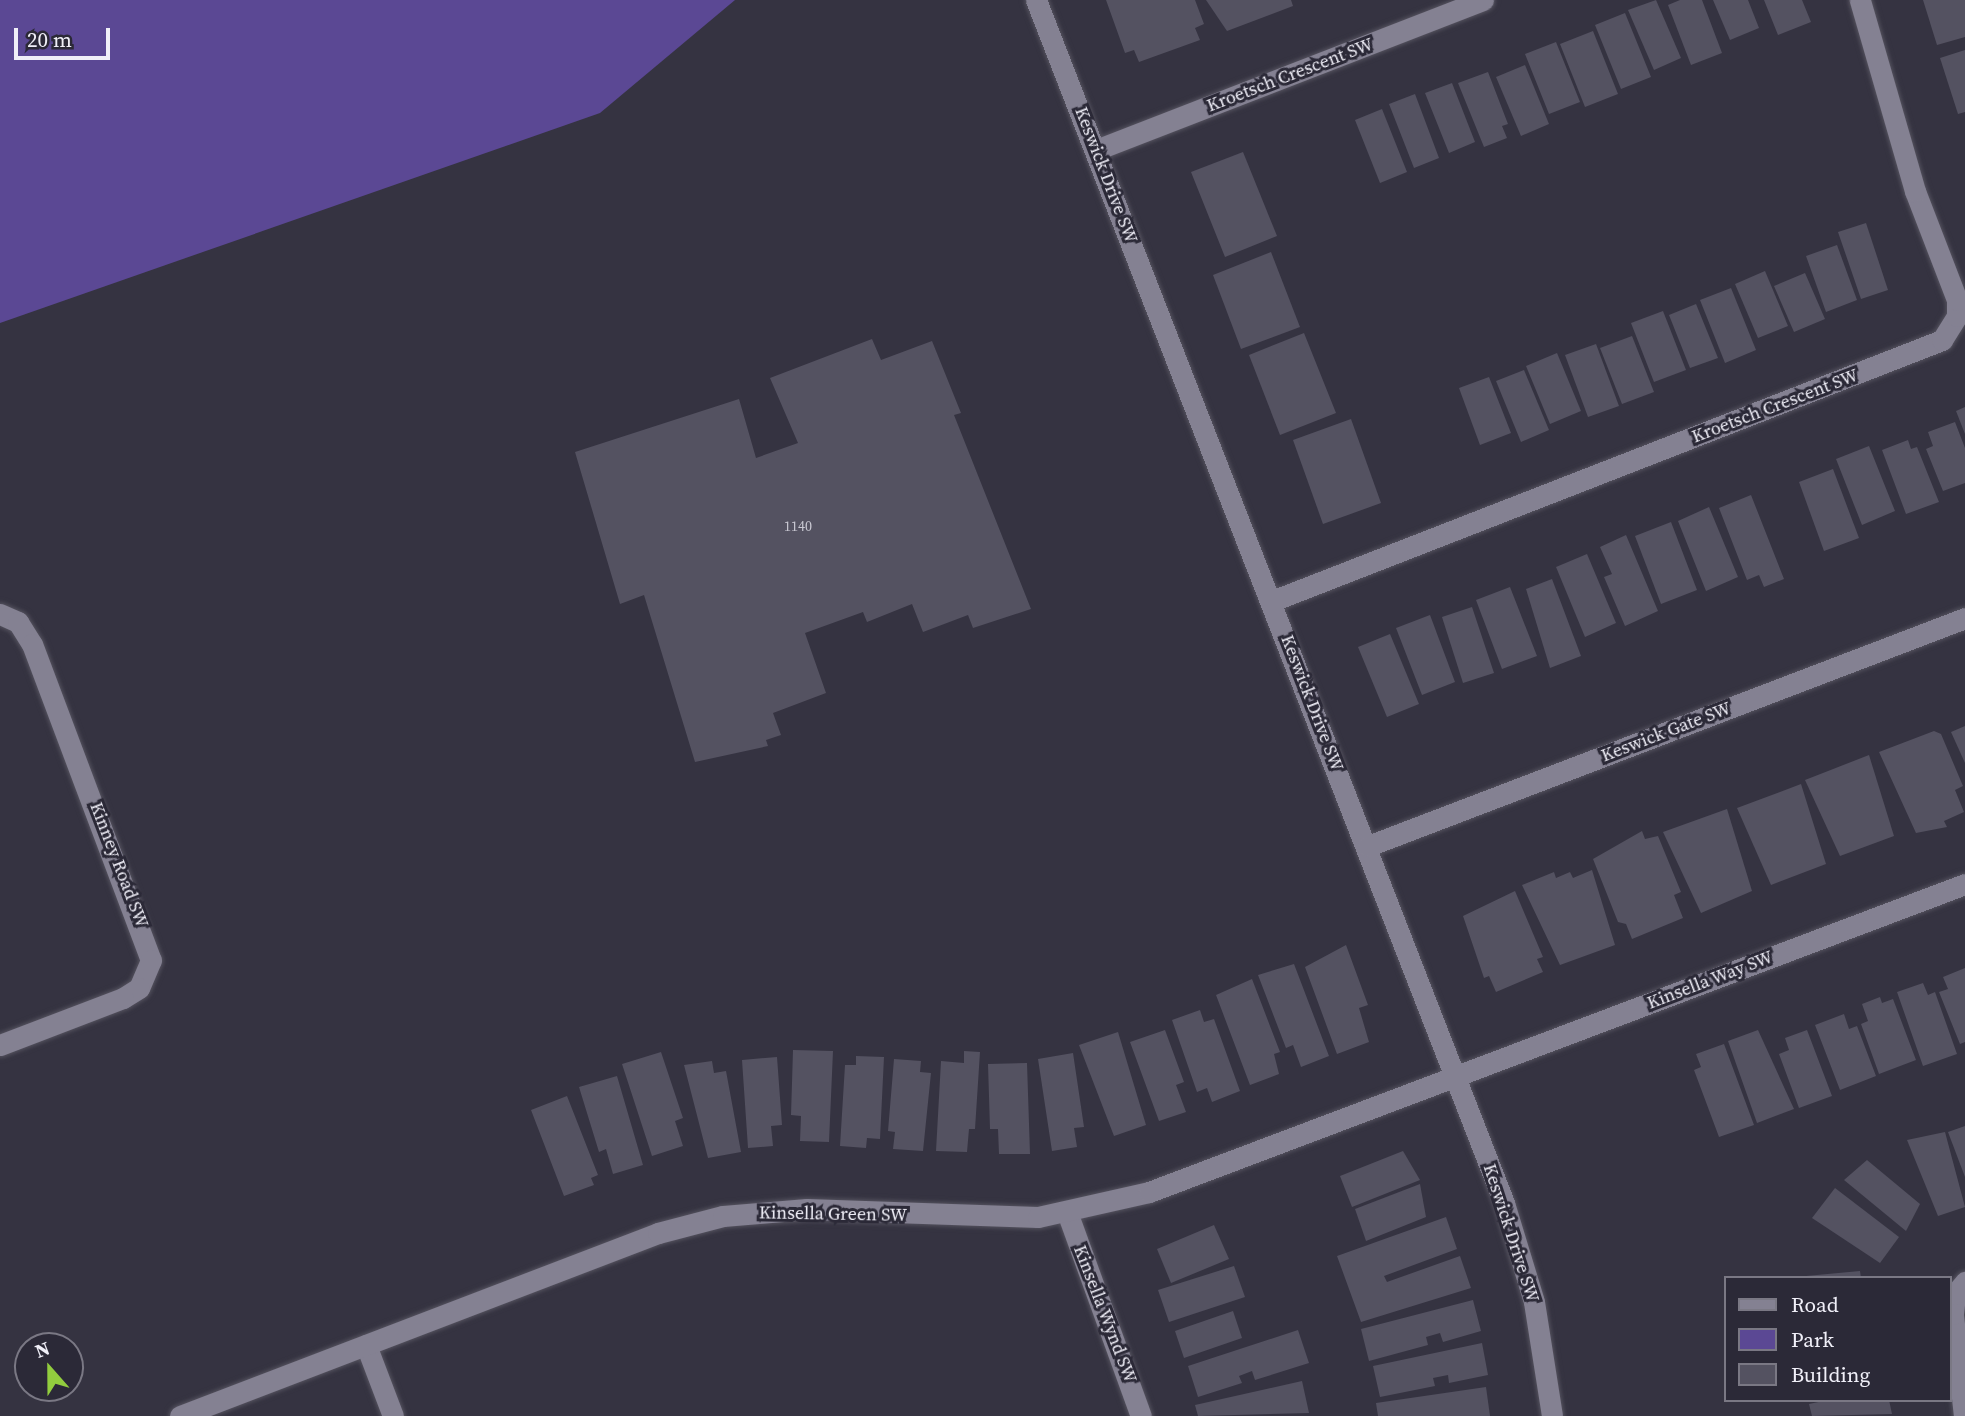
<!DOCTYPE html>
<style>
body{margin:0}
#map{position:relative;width:1965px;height:1416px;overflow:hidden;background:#353341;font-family:"Source Serif 4",serif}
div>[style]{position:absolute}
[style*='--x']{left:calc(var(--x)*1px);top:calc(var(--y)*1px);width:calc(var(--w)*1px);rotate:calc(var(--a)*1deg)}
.green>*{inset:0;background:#5b4894}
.building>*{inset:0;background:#545261}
.roads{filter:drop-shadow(0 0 2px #54525e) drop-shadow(0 0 2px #54525e)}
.street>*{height:21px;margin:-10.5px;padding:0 10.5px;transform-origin:10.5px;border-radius:10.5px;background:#848192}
.secondary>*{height:21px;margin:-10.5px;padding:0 10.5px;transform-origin:10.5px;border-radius:10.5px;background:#848192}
span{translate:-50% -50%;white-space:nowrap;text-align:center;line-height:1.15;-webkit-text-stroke:6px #2b2937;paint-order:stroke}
.number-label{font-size:14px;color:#c9c8d2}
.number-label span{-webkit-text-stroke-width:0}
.street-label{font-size:18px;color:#f0eff8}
.legend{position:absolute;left:1724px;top:1276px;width:228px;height:126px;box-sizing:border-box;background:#2b2937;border:2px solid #7a7884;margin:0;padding:9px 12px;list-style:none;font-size:21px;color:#f0eff8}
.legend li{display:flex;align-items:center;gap:14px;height:35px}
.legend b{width:35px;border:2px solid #7a7884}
.north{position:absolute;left:14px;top:1332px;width:70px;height:70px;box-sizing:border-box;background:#2b2937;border:2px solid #7a7884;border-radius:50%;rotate:339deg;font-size:19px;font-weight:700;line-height:28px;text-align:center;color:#f0eff8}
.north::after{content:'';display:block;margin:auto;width:24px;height:32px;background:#92cd3e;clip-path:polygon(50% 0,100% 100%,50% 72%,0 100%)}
.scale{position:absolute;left:14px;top:28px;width:96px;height:32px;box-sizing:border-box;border:4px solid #f0eff8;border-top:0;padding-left:9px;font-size:21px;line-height:24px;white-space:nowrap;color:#f0eff8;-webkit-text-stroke:5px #2b2937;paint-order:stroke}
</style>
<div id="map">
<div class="green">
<i style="clip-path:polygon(0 0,735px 0,600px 113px,0 323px)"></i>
</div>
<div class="building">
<i style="clip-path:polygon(1106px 0,1195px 0,1204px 24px,1195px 28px,1200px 40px,1139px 62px,1134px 50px,1125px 53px)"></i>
<i style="clip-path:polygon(1206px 0,1291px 0,1293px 6px,1227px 31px)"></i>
<i style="clip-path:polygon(1656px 0,1681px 58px,1654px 70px,1628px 10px)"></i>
<i style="clip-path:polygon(1680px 0,1702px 0,1722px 53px,1691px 65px,1668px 5px)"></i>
<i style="clip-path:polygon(1713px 0,1748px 0,1759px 28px,1730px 40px)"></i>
<i style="clip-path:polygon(1764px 0,1802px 0,1811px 22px,1778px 35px)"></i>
<i style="clip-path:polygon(1923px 0,1965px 0,1965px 37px,1937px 45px)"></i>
<i style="clip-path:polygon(1625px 13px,1651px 77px,1621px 89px,1595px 25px)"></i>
<i style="clip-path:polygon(1593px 31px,1618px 94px,1585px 107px,1560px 44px)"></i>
<i style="clip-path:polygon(1556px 42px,1580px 102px,1549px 114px,1525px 54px)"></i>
<i style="clip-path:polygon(1965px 50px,1965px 112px,1958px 114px,1940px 58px)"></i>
<i style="clip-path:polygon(1525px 65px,1549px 124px,1521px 136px,1496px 77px)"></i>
<i style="clip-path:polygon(1488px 72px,1508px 124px,1502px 126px,1507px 138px,1484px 147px,1458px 83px)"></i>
<i style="clip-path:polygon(1452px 83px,1475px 142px,1449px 153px,1425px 93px)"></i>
<i style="clip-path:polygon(1415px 94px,1439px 158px,1414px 168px,1389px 104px)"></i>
<i style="clip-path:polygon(1382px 109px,1407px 172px,1380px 183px,1355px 120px)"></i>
<i style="clip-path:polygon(1243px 152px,1277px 236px,1225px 257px,1191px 172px)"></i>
<i style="clip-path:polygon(1866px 223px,1888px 290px,1861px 299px,1838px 232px)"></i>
<i style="clip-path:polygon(1837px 245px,1857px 300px,1826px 312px,1806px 256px)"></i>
<i style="clip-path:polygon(1271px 252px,1300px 327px,1241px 349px,1213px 275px)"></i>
<i style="clip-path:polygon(1765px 271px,1788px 326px,1758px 338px,1735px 284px)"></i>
<i style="clip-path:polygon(1805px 273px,1825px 319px,1794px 332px,1774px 286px)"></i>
<i style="clip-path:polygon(1731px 288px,1756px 350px,1725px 363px,1700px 300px)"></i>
<i style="clip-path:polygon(1696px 304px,1718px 358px,1690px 368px,1669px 315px)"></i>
<i style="clip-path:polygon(1663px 311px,1686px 370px,1654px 382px,1631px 323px)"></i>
<i style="clip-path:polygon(1304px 333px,1336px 413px,1280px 435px,1249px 355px)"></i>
<i style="clip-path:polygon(1632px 336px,1654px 392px,1622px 404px,1600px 348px)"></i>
<i style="clip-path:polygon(872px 339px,881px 360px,932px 341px,961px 413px,954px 415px,1031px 609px,973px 628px,968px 615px,923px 632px,912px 604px,867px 622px,863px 612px,805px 633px,826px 693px,773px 713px,781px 735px,766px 740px,768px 746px,695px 762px,644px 595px,620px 604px,575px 452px,739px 399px,756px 458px,798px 443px,770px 378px)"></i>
<i style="clip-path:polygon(1596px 344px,1619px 406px,1588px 417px,1565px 355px)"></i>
<i style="clip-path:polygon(1557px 353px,1581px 411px,1550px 424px,1526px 366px)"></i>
<i style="clip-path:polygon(1524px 370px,1549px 430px,1521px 442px,1496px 381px)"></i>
<i style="clip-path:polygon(1489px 377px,1511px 433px,1480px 445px,1459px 388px)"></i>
<i style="clip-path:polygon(1965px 407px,1965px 434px,1956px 411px)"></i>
<i style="clip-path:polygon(1351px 419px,1381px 503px,1323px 524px,1293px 440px)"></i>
<i style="clip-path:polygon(1955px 422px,1965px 448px,1965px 483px,1943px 491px,1926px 449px,1933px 446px,1928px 432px)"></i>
<i style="clip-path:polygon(1908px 440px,1911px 449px,1917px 447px,1939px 502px,1906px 514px,1882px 450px)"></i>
<i style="clip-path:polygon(1869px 446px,1895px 511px,1862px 525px,1836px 459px)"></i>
<i style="clip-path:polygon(1833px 469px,1859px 538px,1824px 551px,1799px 482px)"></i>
<i style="clip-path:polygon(1751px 495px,1784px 579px,1764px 587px,1759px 575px,1747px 580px,1719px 508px)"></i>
<i style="clip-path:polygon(1709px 507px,1738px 577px,1706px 591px,1678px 521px)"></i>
<i style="clip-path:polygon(1671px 522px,1697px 590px,1661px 604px,1635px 536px)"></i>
<i style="clip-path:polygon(1626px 535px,1658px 611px,1625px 626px,1604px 577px,1612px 574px,1600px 547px)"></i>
<i style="clip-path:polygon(1587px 554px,1616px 623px,1585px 637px,1556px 567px)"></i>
<i style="clip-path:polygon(1552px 579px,1581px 656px,1550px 668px,1526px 589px)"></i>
<i style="clip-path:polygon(1510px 587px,1537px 656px,1502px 669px,1476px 600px)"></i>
<i style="clip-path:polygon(1472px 607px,1494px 673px,1463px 683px,1442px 617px)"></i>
<i style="clip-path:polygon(1430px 615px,1455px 682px,1422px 695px,1396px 628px)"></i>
<i style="clip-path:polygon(1390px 634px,1419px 704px,1387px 717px,1358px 647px)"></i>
<i style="clip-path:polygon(1965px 726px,1965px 763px,1951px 732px)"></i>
<i style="clip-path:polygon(1934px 731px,1941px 734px,1963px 786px,1955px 790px,1964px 812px,1944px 821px,1947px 827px,1916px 833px,1879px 752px)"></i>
<i style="clip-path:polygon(1869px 755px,1894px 836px,1840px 856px,1805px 780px)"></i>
<i style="clip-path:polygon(1801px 784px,1826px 864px,1771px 885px,1737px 808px)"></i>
<i style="clip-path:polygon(1727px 809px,1752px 891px,1701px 913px,1663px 832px)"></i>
<i style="clip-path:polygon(1642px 831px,1645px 839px,1658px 836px,1681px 892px,1674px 895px,1683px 918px,1632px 939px,1626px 924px,1618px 922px,1593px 859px)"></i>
<i style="clip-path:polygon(1592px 870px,1615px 945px,1560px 965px,1522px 885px,1554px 872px,1556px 878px,1570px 872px,1573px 878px)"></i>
<i style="clip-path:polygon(1515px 891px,1543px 957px,1537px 959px,1543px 972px,1496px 992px,1489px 976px,1484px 978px,1463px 916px)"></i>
<i style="clip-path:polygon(1346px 945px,1368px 1005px,1359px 1008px,1369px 1042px,1337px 1054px,1305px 967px)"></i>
<i style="clip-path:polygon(1294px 964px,1329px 1056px,1301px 1067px,1293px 1045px,1286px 1048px,1258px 975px)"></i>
<i style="clip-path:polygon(1965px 968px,1965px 1042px,1960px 1044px,1939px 992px,1948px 989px,1943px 977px)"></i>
<i style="clip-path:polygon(1252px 979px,1280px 1052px,1274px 1054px,1279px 1074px,1250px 1085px,1216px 995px)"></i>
<i style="clip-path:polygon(1923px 983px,1928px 995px,1935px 992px,1957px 1054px,1923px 1066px,1897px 992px)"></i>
<i style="clip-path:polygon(1880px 997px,1882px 1003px,1893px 999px,1916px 1060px,1879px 1074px,1861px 1024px,1868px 1021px,1862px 1004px)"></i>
<i style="clip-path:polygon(1200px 1010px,1204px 1022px,1214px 1019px,1240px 1091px,1212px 1102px,1207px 1088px,1197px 1092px,1172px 1020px)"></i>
<i style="clip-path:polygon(1844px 1014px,1849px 1029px,1857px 1026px,1876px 1076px,1840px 1090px,1815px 1025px)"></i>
<i style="clip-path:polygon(1165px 1030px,1184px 1082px,1176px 1085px,1186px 1112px,1159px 1121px,1130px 1042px)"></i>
<i style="clip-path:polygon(1758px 1030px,1794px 1109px,1757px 1123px,1728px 1041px)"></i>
<i style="clip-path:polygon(1807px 1030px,1832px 1096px,1799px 1108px,1779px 1054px,1789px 1050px,1785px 1038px)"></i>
<i style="clip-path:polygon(1118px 1032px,1146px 1125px,1114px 1136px,1079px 1045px)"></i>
<i style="clip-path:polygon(1724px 1044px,1754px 1125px,1719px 1137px,1694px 1070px,1701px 1067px,1696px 1054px)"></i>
<i style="clip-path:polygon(793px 1050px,833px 1051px,829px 1142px,800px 1141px,801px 1116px,791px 1115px)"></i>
<i style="clip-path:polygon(964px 1051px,980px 1052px,975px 1129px,969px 1129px,967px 1152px,936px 1151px,941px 1061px,964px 1063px)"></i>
<i style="clip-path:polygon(661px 1052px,683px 1118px,675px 1121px,683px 1146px,652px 1156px,622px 1064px)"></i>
<i style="clip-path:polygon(1073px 1053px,1084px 1127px,1074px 1128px,1077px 1147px,1052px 1151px,1038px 1059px)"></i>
<i style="clip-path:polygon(856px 1056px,884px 1057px,880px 1139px,867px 1138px,866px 1148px,840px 1146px,845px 1065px,856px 1065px)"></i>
<i style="clip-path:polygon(777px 1057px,782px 1125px,771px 1126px,773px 1146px,748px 1148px,742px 1060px)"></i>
<i style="clip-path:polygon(894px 1059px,921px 1061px,920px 1072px,931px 1073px,923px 1151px,893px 1149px,895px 1132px,888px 1131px)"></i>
<i style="clip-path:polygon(712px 1061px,714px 1073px,726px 1071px,741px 1152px,708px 1158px,684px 1065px)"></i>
<i style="clip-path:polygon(1027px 1063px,1030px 1154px,999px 1154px,998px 1129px,990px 1129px,988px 1064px)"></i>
<i style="clip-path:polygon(617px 1076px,643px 1165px,613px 1174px,606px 1149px,599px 1152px,579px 1087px)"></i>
<i style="clip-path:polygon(567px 1096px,598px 1175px,591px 1178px,594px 1185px,564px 1196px,531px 1110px)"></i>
<i style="clip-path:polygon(1965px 1126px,1965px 1177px,1948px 1132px)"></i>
<i style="clip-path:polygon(1945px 1132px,1965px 1207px,1938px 1216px,1907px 1140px)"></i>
<i style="clip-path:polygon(1403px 1151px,1420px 1180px,1352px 1207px,1340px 1176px)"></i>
<i style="clip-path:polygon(1867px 1160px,1920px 1204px,1906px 1231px,1844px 1180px)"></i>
<i style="clip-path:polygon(1420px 1184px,1426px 1217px,1366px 1241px,1355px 1209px)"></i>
<i style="clip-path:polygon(1835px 1188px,1899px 1237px,1880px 1263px,1812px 1218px)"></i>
<i style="clip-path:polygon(1446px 1217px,1457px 1249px,1384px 1276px,1387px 1282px,1460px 1256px,1471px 1288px,1361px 1322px,1337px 1256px)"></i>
<i style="clip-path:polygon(1214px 1225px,1229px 1259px,1171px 1283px,1157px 1249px)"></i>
<i style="clip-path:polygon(1234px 1266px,1245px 1297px,1169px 1322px,1158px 1290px)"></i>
<i style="clip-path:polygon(1860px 1271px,1861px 1278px,1806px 1278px,1806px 1276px)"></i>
<i style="clip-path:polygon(1473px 1300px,1481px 1331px,1443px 1342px,1440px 1333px,1426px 1337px,1428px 1345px,1369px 1361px,1361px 1329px)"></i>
<i style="clip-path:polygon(1233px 1311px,1242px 1338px,1184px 1358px,1175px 1331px)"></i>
<i style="clip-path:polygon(1298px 1330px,1309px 1363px,1255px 1380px,1252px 1371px,1239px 1376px,1242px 1383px,1198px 1397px,1188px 1366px)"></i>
<i style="clip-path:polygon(1482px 1343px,1488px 1375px,1449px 1383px,1448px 1375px,1433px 1378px,1435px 1386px,1380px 1397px,1373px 1366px)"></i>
<i style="clip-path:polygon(1302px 1381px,1309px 1413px,1198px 1416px,1195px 1405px)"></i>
<i style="clip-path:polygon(1486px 1387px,1490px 1416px,1378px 1416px,1376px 1403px)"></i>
<i style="clip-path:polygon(1828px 1400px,1889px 1400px,1892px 1414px,1812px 1416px,1809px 1404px)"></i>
</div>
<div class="roads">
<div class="street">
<i style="--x:1096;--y:150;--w:415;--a:-21.2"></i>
<i style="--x:1272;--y:601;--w:719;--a:-21.28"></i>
<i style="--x:1942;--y:340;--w:28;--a:-58"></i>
<i style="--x:1957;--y:316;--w:16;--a:-90"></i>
<i style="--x:1957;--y:300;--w:117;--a:-111.1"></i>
<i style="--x:1915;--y:191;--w:199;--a:-106.1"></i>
<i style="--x:0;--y:614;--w:20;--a:24"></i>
<i style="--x:18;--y:622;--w:26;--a:58"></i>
<i style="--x:32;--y:644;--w:338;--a:69.4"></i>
<i style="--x:151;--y:960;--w:30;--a:113"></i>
<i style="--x:139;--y:988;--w:19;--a:148"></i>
<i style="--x:123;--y:998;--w:132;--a:159.1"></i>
<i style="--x:1067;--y:1212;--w:217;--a:70.1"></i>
<i style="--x:366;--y:1345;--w:76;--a:69.2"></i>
<i style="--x:180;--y:1416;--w:512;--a:-20.95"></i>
<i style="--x:658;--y:1233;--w:67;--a:-14.7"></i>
<i style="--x:723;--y:1216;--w:84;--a:-4.8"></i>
<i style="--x:807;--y:1209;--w:231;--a:2"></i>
<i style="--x:1038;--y:1217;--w:114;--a:-12.7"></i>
<i style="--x:1149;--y:1192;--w:872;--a:-20.68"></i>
<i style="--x:1964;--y:1416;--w:103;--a:-96.2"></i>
<i style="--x:1953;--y:1314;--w:20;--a:-84"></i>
<i style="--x:1955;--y:1294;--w:16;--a:-50"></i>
</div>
<div class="secondary">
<i style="--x:1036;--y:0;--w:1291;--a:68.74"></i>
<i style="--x:1504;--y:1203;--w:103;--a:73.1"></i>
<i style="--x:1534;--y:1302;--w:115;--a:81"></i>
<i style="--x:1368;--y:846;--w:639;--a:-20.9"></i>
</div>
</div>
<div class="number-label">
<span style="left:798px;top:526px">1140</span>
</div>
<div class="street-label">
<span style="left:1290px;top:75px;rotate:-21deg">Kroetsch Crescent SW</span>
<span style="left:1106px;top:175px;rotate:69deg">Keswick Drive SW</span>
<span style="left:1775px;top:406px;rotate:-21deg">Kroetsch Crescent SW</span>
<span style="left:1312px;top:703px;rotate:69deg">Keswick Drive SW</span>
<span style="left:1666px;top:732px;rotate:-21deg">Keswick Gate SW</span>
<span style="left:119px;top:865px;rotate:69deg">Kinney Road SW</span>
<span style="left:1710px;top:980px;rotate:-21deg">Kinsella Way SW</span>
<span style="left:833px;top:1214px;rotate:1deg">Kinsella Green SW</span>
<span style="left:1511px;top:1233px;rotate:72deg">Keswick Drive SW</span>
<span style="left:1105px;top:1314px;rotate:69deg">Kinsella Wynd SW</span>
</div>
<ul class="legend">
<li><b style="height:9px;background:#848192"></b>Road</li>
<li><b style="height:19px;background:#5b4894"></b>Park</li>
<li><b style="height:19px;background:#545261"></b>Building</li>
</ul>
<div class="north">N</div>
<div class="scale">20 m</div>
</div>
